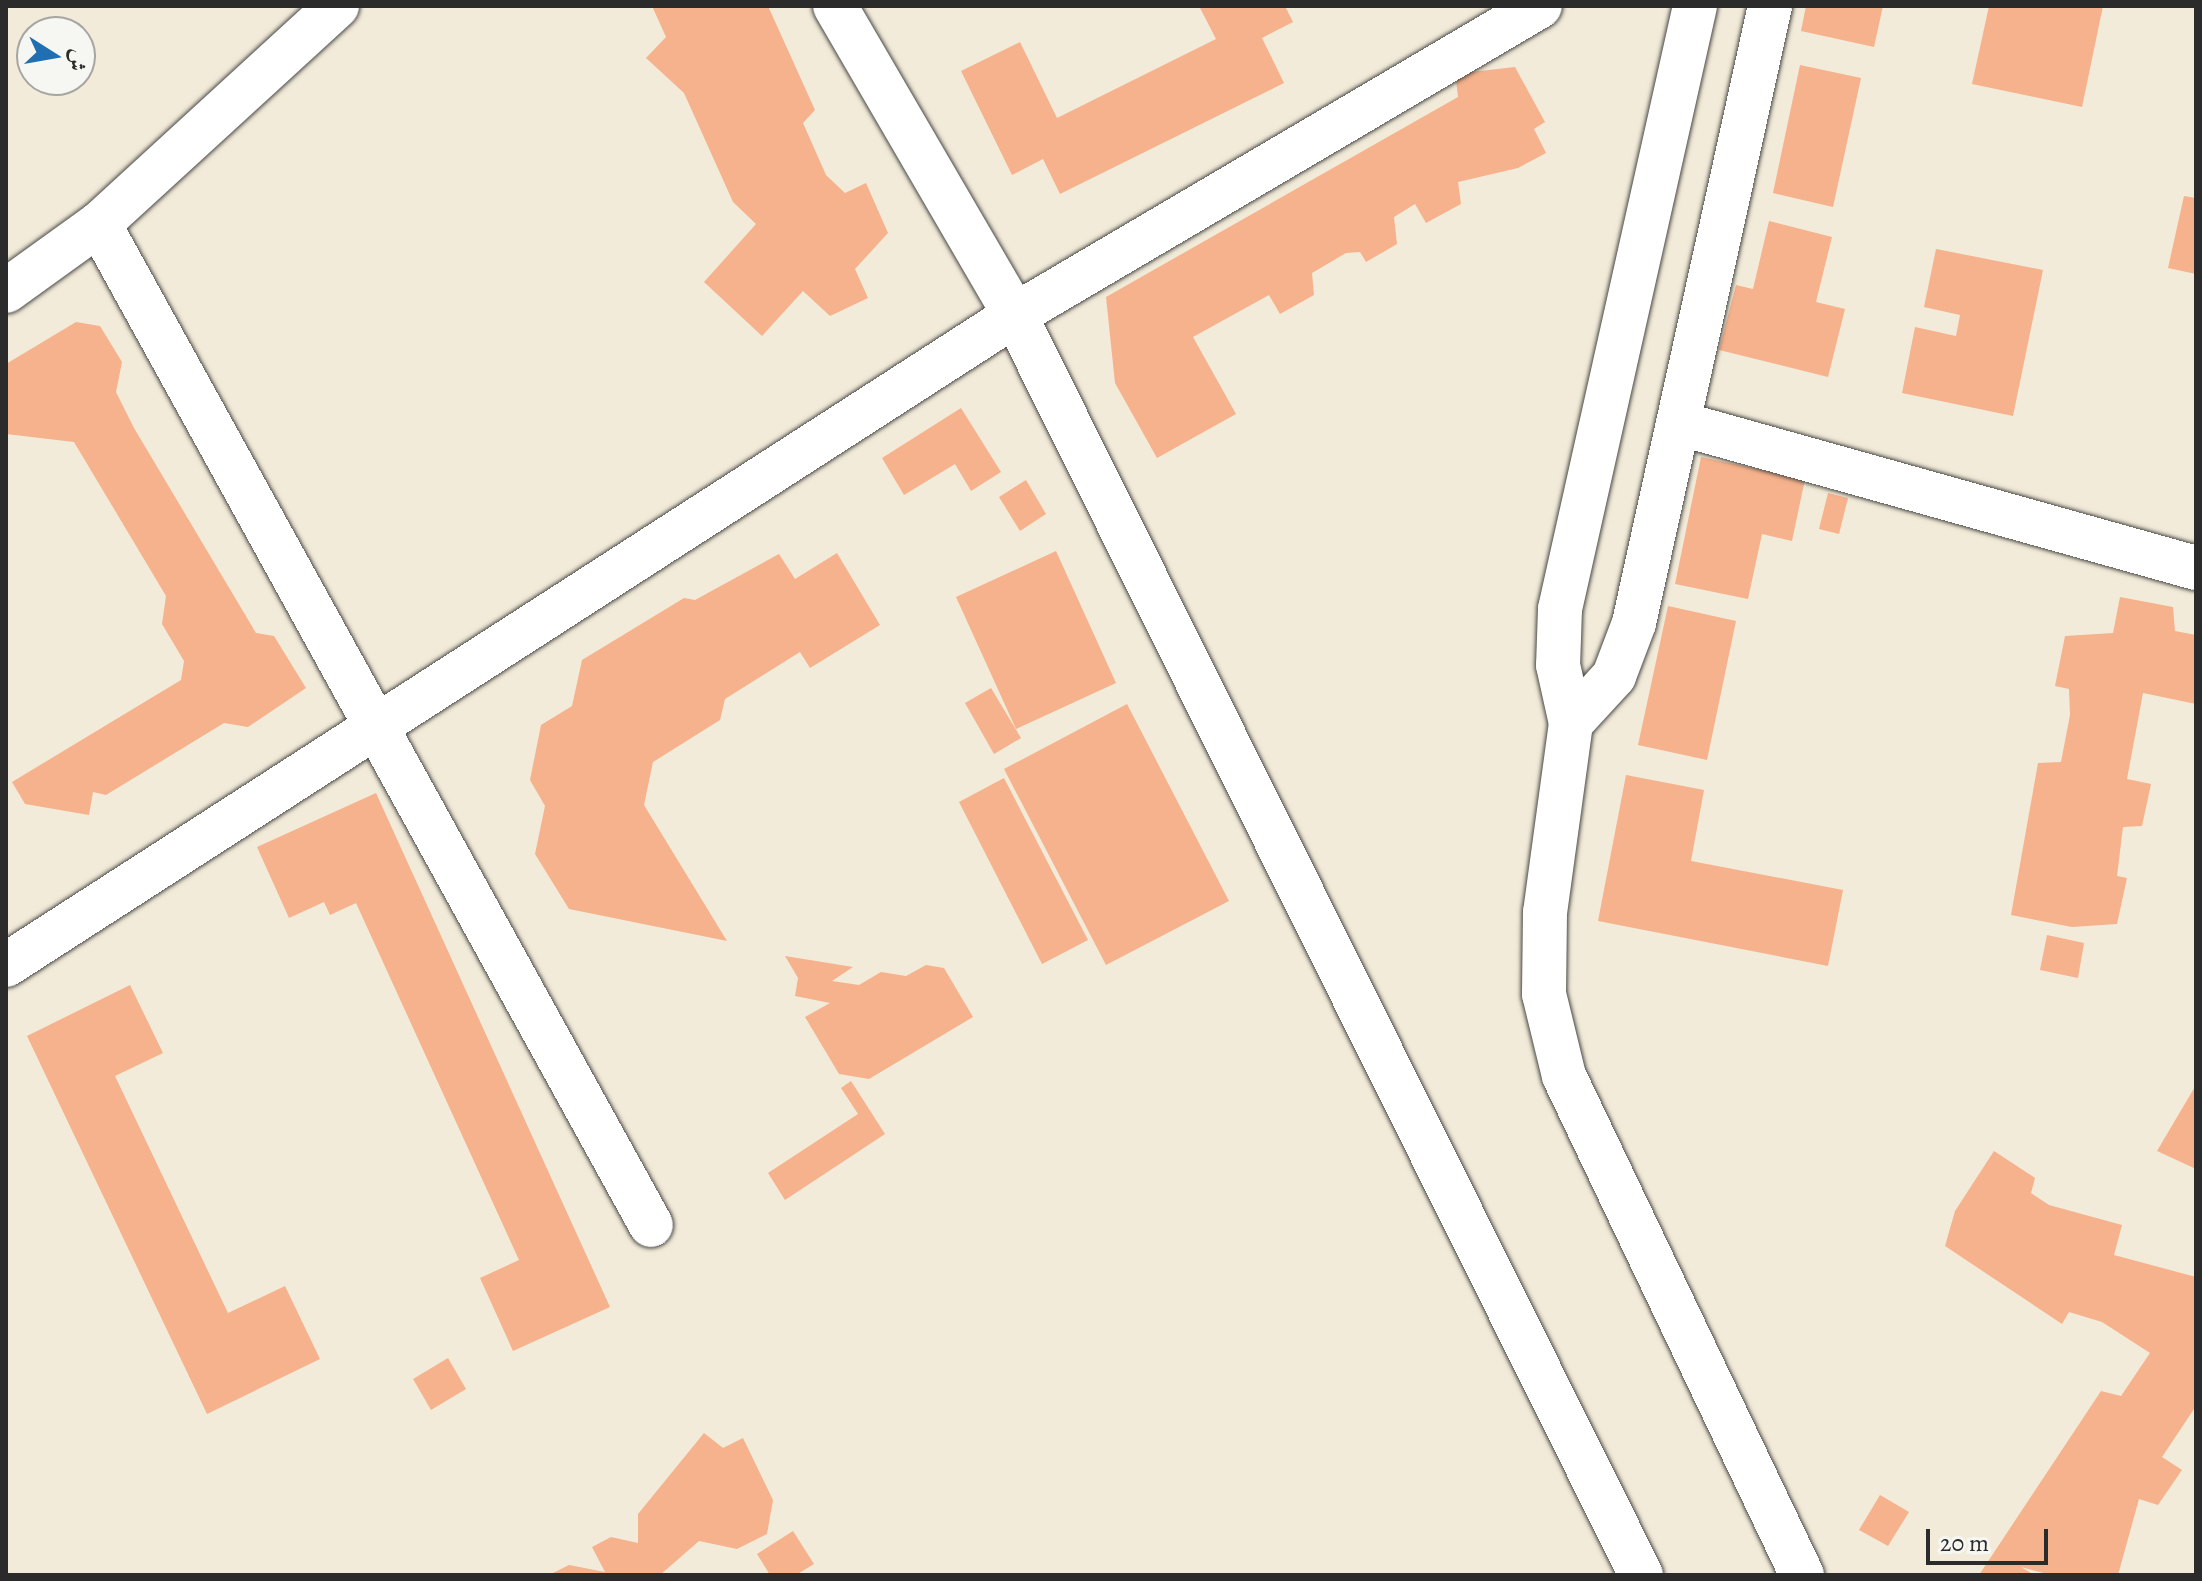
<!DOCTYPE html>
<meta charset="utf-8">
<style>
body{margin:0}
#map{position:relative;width:2202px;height:1581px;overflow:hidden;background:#f2ebd9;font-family:Alegreya,Amiri,serif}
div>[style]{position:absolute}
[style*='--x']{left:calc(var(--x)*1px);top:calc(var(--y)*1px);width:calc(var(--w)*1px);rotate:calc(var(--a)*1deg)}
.building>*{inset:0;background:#f6b28c}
.roads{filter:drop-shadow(0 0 2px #494845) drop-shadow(0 0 2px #494845)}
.minor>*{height:44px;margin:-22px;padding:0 22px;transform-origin:22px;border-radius:22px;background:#fff}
span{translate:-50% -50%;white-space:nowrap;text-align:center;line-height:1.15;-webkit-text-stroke:6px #f6f6f2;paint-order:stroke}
.frame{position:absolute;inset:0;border:8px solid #2b2b2b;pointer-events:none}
.north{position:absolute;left:16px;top:16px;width:80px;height:80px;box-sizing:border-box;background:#f6f6f2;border:2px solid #a5a5a2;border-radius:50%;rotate:101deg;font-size:22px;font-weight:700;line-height:32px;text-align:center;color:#2b2b2b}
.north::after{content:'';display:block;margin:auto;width:28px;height:36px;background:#1f6fb2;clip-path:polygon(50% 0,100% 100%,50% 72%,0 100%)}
.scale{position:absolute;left:1926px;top:1529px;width:122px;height:36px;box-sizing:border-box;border:4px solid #2b2b2b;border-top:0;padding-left:10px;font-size:24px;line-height:28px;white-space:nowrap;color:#2b2b2b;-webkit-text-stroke:6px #f6f6f2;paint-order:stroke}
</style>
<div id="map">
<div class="building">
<i style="clip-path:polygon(652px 6px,768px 6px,815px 110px,803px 123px,826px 175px,845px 193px,866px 183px,888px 233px,855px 269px,868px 298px,830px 316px,803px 291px,762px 336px,704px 282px,756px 224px,733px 202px,684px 93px,646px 58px,666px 37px)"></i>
<i style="clip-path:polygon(1199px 6px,1285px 6px,1293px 22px,1262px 38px,1284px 83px,1060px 194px,1043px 159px,1012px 175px,961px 71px,1020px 42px,1057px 118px,1216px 39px)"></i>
<i style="clip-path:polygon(1806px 6px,1883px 6px,1874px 47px,1801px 31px)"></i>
<i style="clip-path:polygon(1989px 6px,2103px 6px,2082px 107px,1972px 84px)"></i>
<i style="clip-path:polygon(1800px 65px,1861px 78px,1833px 207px,1773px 193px)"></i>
<i style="clip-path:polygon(1515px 67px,1545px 122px,1534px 129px,1546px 153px,1518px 168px,1458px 182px,1461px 204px,1426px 223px,1415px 204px,1394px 217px,1397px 244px,1366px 262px,1360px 252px,1346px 253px,1312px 273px,1314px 295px,1280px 314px,1269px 295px,1193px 337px,1236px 414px,1157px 458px,1115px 383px,1106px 297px,1458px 97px,1456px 80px,1471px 72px)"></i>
<i style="clip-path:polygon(2184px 196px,2196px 198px,2196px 274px,2168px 268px)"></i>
<i style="clip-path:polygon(1769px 221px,1832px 237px,1816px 302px,1845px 309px,1828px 377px,1719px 350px,1736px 285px,1753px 289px)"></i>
<i style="clip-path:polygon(1936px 249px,2043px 270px,2013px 416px,1902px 393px,1915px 327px,1956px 336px,1960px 315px,1924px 307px)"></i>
<i style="clip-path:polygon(76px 322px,100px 326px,122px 362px,116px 392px,134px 428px,256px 633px,274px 636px,306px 688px,248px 727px,224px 723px,106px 795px,93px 792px,89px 815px,25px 804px,12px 782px,181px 680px,184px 661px,162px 624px,166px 596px,74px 442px,6px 434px,6px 364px)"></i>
<i style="clip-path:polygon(961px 408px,1001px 472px,971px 491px,955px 464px,904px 495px,882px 458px)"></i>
<i style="clip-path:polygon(1701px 457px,1805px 479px,1792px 541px,1762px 534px,1748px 599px,1675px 584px)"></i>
<i style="clip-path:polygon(1026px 480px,1046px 514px,1020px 531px,999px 497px)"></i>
<i style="clip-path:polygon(1828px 493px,1848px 498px,1839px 534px,1819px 529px)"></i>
<i style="clip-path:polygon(1056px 551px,1116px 683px,1016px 729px,956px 597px)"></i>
<i style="clip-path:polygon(837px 553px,880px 625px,810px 668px,800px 652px,725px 699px,720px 720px,653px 762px,644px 805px,727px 941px,569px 909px,535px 854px,545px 806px,530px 780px,541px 725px,572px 706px,582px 660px,684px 598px,695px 600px,779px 554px,795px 579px)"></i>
<i style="clip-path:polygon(2120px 597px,2173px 607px,2175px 631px,2196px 635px,2196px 704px,2143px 693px,2127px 779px,2151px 784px,2142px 826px,2123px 827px,2117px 876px,2127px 878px,2117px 924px,2072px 927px,2011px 915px,2038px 763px,2061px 762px,2070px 715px,2069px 689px,2055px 686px,2065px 636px,2113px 633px)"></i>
<i style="clip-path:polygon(1668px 606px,1736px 621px,1707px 760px,1638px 745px)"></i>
<i style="clip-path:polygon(991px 688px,1021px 738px,994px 754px,965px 703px)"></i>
<i style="clip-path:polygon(1127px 704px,1229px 901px,1106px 965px,1004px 769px)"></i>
<i style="clip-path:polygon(1626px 775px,1704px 790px,1691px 861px,1843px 890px,1828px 966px,1598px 921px)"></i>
<i style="clip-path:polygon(1004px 778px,1088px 940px,1042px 964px,959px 802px)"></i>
<i style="clip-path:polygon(376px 793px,610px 1307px,513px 1351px,480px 1278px,519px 1260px,356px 903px,330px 915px,324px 902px,289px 918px,257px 847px)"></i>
<i style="clip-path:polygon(2047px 935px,2084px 943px,2078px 978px,2040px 970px)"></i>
<i style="clip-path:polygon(785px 956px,853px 967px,832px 981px,859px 985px,881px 972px,906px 976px,926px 965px,944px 968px,973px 1017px,869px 1079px,839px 1074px,805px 1017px,830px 1003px,795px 996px,798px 978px)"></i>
<i style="clip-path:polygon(130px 985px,163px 1053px,115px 1076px,228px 1313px,285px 1286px,320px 1359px,207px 1414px,27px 1036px)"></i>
<i style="clip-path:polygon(851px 1081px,885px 1134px,785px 1200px,768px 1173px,858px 1114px,841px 1088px)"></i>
<i style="clip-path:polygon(2196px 1085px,2196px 1169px,2157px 1151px)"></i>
<i style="clip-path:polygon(1994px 1151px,2035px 1178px,2031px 1193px,2049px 1205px,2122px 1225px,2114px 1255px,2196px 1277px,2196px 1406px,2162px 1457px,2182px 1470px,2158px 1505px,2139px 1499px,2118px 1575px,2051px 1575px,2021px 1567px,2034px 1575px,1979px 1575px,2101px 1391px,2121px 1396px,2150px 1353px,2102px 1322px,2069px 1312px,2062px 1324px,1945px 1246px,1955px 1211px)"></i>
<i style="clip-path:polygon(448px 1358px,466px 1389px,431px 1410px,413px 1379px)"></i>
<i style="clip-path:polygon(704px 1433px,723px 1448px,743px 1438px,773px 1500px,767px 1534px,737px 1549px,699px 1541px,660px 1575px,549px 1575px,569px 1565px,605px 1572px,592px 1547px,611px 1537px,638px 1543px,638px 1514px)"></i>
<i style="clip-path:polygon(1880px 1495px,1909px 1512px,1888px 1546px,1859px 1530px)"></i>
<i style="clip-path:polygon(793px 1531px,814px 1564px,796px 1575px,770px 1575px,757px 1554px)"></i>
</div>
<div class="roads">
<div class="minor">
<i style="--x:835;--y:6;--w:358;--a:59.8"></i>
<i style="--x:1015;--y:315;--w:1407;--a:63.58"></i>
<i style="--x:1695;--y:6;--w:618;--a:102.62"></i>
<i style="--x:1560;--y:609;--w:56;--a:92"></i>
<i style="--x:1558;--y:665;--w:59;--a:77.4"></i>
<i style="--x:1571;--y:723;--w:191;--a:97.8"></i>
<i style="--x:1545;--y:912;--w:82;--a:90.7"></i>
<i style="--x:1544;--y:994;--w:84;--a:76.3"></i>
<i style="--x:1564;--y:1076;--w:553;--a:64.5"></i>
<i style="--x:99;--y:224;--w:1143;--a:61.13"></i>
<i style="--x:6;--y:291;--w:115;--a:-35.8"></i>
<i style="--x:99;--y:224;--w:323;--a:-42.5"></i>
<i style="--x:1678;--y:423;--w:538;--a:15.64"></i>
<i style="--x:1571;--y:723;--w:64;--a:-47.5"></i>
<i style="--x:1614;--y:676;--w:57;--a:-69.3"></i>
<i style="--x:1634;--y:623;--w:632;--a:-77.57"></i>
<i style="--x:6;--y:965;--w:1200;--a:-32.79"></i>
<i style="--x:1015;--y:315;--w:609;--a:-30.48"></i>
</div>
</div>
<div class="frame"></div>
<div class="north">ش</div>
<div class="scale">20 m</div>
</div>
